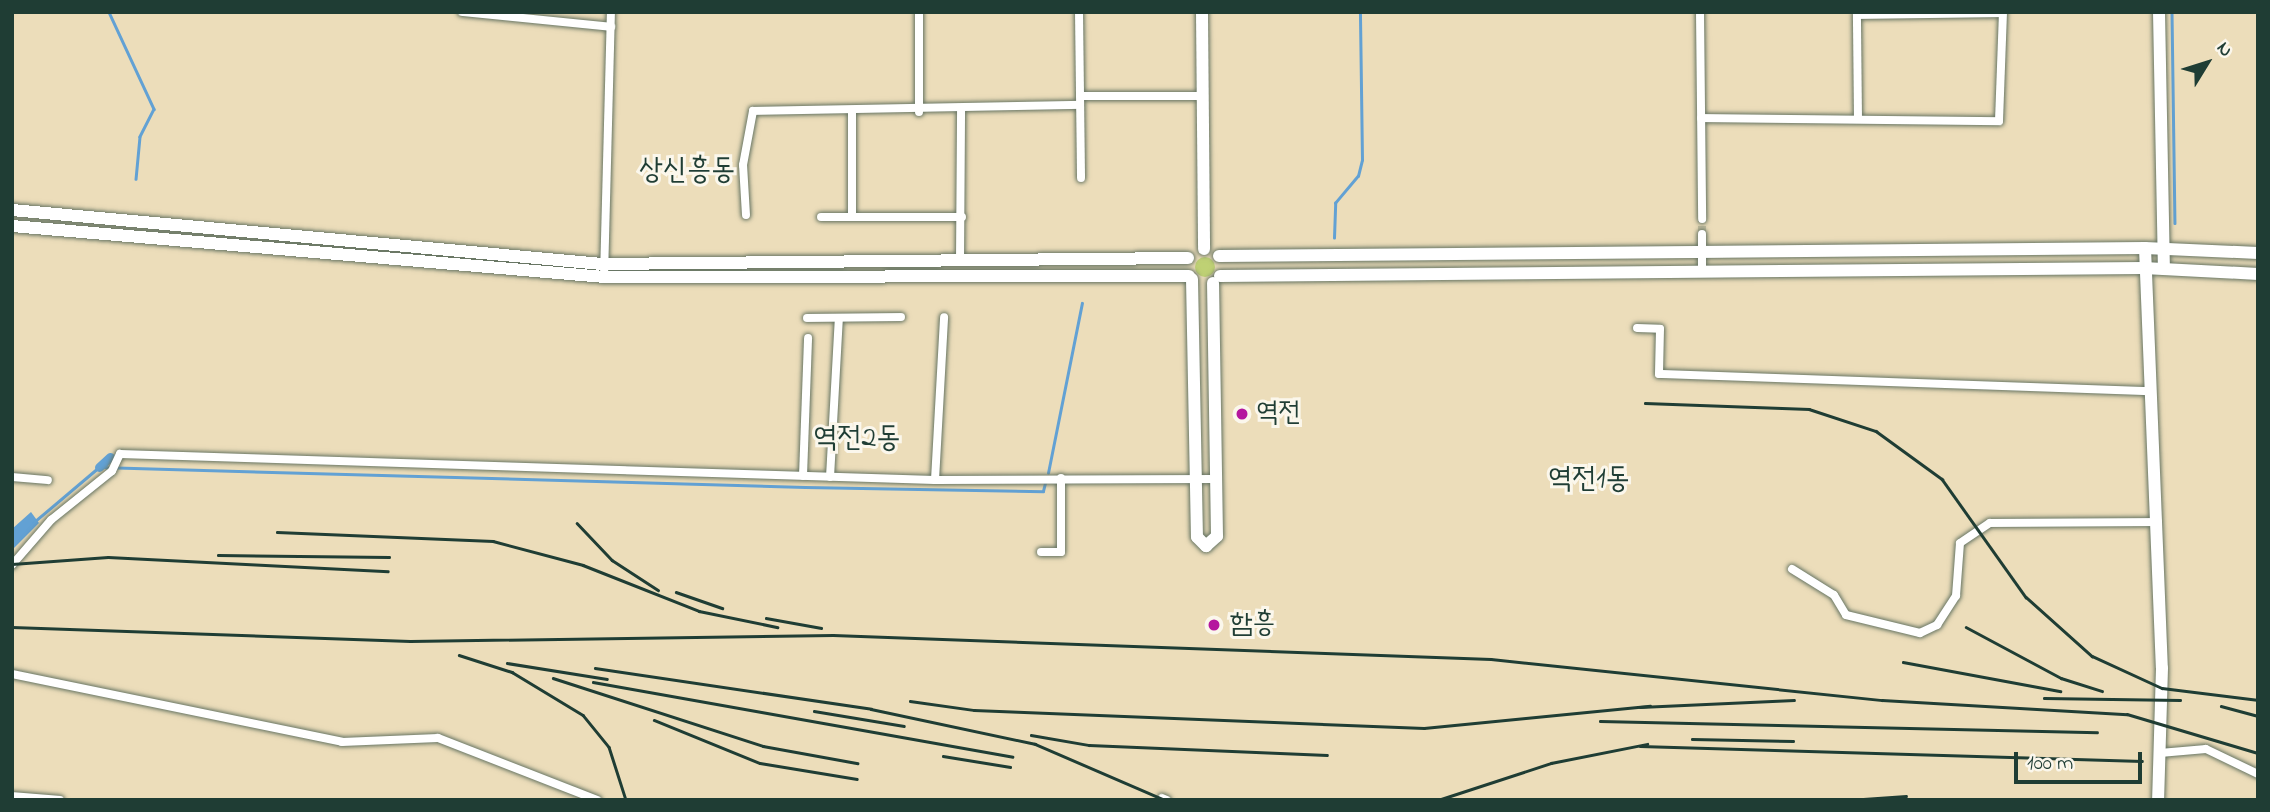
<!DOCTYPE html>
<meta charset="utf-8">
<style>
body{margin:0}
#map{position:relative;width:2270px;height:812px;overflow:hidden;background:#ecddba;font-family:"Indie Flower","Poor Story",sans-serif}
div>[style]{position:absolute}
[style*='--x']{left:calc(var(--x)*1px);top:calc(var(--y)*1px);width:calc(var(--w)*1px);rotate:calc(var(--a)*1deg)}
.green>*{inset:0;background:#bfd174}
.round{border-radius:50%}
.water>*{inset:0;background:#62a1d4}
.stream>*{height:2.5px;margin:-1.25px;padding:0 1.25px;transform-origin:1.25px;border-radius:1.25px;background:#62a1d4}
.canal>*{height:9px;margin:-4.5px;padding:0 4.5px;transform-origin:4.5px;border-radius:4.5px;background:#62a1d4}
.street-tunnel>*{height:8px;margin-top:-4px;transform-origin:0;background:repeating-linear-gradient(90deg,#c3bd9f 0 8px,transparent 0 12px)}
.roads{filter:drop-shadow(0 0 2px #677563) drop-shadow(0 0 2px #677563)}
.street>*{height:8px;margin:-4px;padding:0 4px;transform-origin:4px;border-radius:4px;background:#fff}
.secondary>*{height:12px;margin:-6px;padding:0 6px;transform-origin:6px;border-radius:6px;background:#fff}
.rail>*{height:2.5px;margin:-1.25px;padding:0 1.25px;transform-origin:1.25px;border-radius:1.25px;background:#1f3d34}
.dots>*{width:19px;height:19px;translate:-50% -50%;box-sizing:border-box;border:4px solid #fbf7ec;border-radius:50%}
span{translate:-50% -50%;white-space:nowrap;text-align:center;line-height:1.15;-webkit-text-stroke:6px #fbf7ec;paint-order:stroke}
.poi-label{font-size:28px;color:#1f3d34}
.left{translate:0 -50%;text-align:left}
.neighbourhood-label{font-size:30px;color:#1f3d34}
.frame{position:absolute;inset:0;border:14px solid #1f3d34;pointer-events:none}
.north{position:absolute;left:2172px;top:28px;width:70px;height:70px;-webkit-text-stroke:5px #fbf7ec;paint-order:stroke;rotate:52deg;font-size:19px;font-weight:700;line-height:28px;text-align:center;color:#1f3d34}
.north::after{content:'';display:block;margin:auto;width:24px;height:32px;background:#1f3d34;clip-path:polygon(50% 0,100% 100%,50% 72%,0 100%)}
.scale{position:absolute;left:2014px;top:752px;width:128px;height:32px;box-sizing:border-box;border:4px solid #1f3d34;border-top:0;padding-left:9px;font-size:21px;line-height:24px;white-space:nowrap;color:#1f3d34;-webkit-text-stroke:5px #fbf7ec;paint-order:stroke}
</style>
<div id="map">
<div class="green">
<i class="round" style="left:1195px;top:257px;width:20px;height:20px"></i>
</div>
<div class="water">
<i style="clip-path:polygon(31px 512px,39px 523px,12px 550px,12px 529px)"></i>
</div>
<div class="stream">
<i style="--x:109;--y:12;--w:107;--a:65.1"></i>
<i style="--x:154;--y:109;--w:31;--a:117"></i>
<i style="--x:140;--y:137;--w:42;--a:95.4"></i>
<i style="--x:2172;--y:12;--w:211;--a:89.2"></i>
<i style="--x:1334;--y:238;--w:35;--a:-88"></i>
<i style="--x:1335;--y:203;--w:35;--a:-50"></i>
<i style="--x:1358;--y:176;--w:16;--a:-76"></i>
<i style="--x:1362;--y:160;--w:148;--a:-90.8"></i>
<i style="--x:1048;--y:473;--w:173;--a:-78.7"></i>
<i style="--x:34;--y:522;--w:85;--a:-40.2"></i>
<i style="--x:99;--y:467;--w:706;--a:1.62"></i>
<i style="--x:805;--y:487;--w:238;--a:1"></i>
<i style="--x:1043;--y:491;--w:8;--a:-76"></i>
</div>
<div class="canal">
<i style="--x:99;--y:467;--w:15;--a:-42"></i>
</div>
<div class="street-tunnel">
<i style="--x:1702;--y:234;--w:15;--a:-90"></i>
</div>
<div class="roads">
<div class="street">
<i style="--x:462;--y:12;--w:150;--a:5.7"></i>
<i style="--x:919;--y:12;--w:100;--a:90"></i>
<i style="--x:1079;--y:12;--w:166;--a:89.3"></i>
<i style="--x:1700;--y:12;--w:207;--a:89.4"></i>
<i style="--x:1080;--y:96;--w:123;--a:0"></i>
<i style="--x:852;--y:111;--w:106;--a:90"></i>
<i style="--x:1701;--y:118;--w:298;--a:0.6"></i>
<i style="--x:1999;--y:121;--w:109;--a:-87.9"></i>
<i style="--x:1858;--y:119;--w:104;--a:-90.6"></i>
<i style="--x:1857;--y:15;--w:145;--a:-0.8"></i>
<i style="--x:746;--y:215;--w:50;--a:-93.4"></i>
<i style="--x:743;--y:165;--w:55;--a:-79.5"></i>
<i style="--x:753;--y:111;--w:327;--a:-1.1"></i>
<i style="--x:821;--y:217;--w:141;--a:0"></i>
<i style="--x:1702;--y:234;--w:39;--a:90"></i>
<i style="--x:960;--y:262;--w:151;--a:-89.6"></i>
<i style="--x:604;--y:277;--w:265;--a:-88.5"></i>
<i style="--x:807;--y:318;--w:94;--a:-0.6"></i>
<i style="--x:1637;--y:328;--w:23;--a:2"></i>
<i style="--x:1660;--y:329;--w:45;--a:91.3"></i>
<i style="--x:1659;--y:374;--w:488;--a:2"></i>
<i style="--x:803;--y:476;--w:138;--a:-87.9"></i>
<i style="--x:12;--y:477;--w:36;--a:5"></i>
<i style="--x:830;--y:477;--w:159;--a:-86.8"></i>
<i style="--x:935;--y:480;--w:163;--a:-86.8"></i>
<i style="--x:1041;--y:552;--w:20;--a:0"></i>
<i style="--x:1061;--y:552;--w:74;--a:-90"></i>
<i style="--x:12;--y:565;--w:60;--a:-49.1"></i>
<i style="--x:51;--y:520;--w:78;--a:-38.8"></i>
<i style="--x:112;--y:471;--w:19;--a:-65"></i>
<i style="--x:120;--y:454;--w:815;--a:1.83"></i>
<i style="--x:935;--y:480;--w:281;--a:-0.2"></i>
<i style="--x:1792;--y:569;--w:49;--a:31.8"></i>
<i style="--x:1834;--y:595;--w:23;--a:59"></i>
<i style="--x:1846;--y:615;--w:76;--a:13.7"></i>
<i style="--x:1920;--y:633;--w:19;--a:-25"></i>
<i style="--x:1937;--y:625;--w:35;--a:-57"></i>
<i style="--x:1956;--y:596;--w:53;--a:-85.7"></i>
<i style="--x:1960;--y:543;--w:36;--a:-34"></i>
<i style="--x:1990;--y:523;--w:168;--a:-0.3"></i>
<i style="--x:12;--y:674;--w:337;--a:11.6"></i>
<i style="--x:342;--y:742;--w:96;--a:-2.4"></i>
<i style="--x:438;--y:738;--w:171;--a:21.3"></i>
<i style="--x:2160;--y:753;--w:46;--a:-5"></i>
<i style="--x:2206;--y:749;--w:58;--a:25.7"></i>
<i style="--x:12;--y:796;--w:48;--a:4.8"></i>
<i style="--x:1162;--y:798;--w:5;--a:22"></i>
</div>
<div class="secondary">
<i style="--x:1202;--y:12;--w:237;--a:89.5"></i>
<i style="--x:2159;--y:12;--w:257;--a:88.9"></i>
<i style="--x:12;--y:210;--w:592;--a:5.23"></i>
<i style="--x:602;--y:264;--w:586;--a:-0.59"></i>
<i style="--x:12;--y:226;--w:594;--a:4.92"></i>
<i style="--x:604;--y:277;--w:585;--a:-0.1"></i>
<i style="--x:2145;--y:248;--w:420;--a:87.7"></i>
<i style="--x:2162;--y:668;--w:132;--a:91.7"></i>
<i style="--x:1219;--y:256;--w:926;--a:-0.49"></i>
<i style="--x:2145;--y:248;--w:113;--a:2.5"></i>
<i style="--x:1220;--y:276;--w:924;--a:-0.5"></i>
<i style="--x:2144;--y:268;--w:114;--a:3"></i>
<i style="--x:1192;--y:279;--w:258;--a:88.9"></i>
<i style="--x:1197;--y:537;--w:13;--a:45"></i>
<i style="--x:1206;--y:546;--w:15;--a:-42"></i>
<i style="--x:1217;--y:536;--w:253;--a:-90.9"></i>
</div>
</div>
<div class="rail">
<i style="--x:1645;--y:403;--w:164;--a:2.1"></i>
<i style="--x:1809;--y:409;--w:71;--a:18.2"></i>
<i style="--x:1876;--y:431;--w:82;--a:36"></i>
<i style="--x:1942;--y:479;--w:145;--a:54.6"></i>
<i style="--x:2026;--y:597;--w:89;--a:41.8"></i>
<i style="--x:2092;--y:656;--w:77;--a:24.6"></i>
<i style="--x:2162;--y:688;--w:97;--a:7.1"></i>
<i style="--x:577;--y:523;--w:51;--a:46.6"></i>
<i style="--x:612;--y:560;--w:55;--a:33.1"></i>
<i style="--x:277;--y:532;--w:216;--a:2.4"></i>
<i style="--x:493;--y:541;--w:93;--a:14.9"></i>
<i style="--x:583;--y:565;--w:125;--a:21.6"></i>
<i style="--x:699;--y:611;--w:80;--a:11.6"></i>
<i style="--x:218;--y:555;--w:171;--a:0.7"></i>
<i style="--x:12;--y:564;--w:96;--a:-4.2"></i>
<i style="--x:108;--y:557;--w:280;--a:2.9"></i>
<i style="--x:676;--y:592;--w:49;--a:19.2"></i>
<i style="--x:766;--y:618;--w:56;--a:10.3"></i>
<i style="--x:12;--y:627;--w:398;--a:2"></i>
<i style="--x:410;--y:641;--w:423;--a:-0.8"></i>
<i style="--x:833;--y:635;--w:658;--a:2.09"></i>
<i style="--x:1491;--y:659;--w:393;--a:6"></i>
<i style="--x:1882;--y:700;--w:245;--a:3.3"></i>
<i style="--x:2127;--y:714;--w:137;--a:16.6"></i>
<i style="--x:1966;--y:627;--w:108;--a:28.2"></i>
<i style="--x:2061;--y:678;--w:43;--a:17.6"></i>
<i style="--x:459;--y:655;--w:56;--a:17.8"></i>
<i style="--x:512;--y:672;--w:83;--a:31.2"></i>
<i style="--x:583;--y:715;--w:41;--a:50.9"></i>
<i style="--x:609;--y:747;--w:56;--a:72.2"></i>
<i style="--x:1903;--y:662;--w:160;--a:10.5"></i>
<i style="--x:507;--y:663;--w:101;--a:9.1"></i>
<i style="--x:595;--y:668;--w:279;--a:8.4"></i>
<i style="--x:871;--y:709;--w:168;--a:12"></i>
<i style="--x:1035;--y:744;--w:142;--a:23.3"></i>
<i style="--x:553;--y:678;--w:221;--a:17.9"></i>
<i style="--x:763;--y:746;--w:96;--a:10.3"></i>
<i style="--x:593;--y:682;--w:426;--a:10.1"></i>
<i style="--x:2044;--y:698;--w:136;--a:0.8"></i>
<i style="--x:910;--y:701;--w:65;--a:8"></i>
<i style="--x:974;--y:710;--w:450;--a:2.3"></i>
<i style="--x:1424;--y:728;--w:227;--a:-5.6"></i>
<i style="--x:2221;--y:706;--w:38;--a:15"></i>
<i style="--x:1640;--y:707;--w:154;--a:-2.6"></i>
<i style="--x:814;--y:711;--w:91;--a:9.5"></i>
<i style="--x:654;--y:720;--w:114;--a:22.1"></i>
<i style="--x:760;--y:763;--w:98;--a:9.4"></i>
<i style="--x:1600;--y:721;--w:497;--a:1.3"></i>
<i style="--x:1031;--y:735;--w:59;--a:9.8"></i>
<i style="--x:1089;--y:745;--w:238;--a:2.4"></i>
<i style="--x:1692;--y:739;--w:101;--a:1.1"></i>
<i style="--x:1640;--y:746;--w:502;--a:1.71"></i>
<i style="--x:943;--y:756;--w:68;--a:9.3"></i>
<i style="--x:1438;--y:800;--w:119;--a:-18.1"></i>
<i style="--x:1551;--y:763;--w:98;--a:-11.2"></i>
<i style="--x:1849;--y:800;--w:57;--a:-4"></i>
</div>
<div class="dots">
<i style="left:1242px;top:414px;background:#b5179e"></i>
<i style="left:1214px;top:625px;background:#b5179e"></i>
</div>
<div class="poi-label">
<span class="left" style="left:1256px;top:414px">역전</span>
<span class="left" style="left:1230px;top:625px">함흥</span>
</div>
<div class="neighbourhood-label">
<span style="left:687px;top:171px">상신흥동</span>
<span style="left:857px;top:439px">역전2동</span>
<span style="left:1589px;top:480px">역전1동</span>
</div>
<div class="frame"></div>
<div class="north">N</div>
<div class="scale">100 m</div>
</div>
